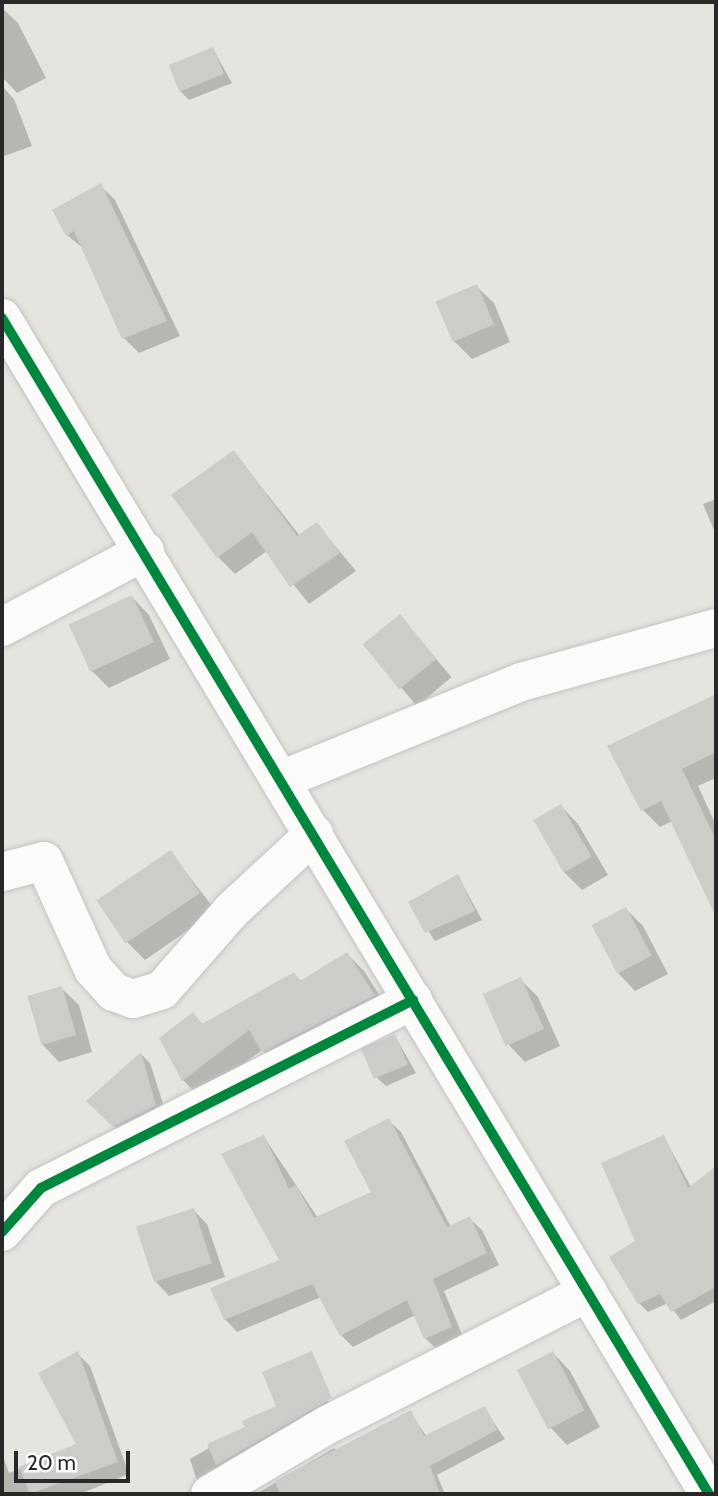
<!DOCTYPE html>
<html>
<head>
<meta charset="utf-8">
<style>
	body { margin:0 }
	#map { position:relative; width:718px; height:1496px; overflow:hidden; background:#e6e4de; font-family:Cabin,sans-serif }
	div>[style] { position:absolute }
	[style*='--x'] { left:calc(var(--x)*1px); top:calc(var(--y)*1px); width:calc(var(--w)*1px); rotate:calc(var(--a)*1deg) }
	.shadow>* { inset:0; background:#0003; transform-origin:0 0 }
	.building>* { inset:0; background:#ceccc8; transform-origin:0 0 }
	.roads { filter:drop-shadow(0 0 2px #c4c3c3) drop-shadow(0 0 2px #c4c3c3) }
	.street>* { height:38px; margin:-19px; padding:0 19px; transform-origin:19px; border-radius:19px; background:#fbfbfa }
	.cycleway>* { height:10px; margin:-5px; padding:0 5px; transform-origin:5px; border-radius:5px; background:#00873e }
	span { translate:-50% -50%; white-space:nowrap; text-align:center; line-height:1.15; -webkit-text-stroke:7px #fff; paint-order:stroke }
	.frame { position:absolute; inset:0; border:4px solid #282828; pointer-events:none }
	.scale { position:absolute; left:14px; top:1451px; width:116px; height:32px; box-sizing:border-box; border:4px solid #282828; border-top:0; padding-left:9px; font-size:21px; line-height:24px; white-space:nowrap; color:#282828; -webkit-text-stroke:5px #fff; paint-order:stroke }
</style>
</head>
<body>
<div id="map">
	<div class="shadow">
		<i style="clip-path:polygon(2px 8px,18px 23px,46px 78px,17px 93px,2px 77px)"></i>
		<i style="clip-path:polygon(213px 49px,232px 83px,189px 100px,180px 91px)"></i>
		<i style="clip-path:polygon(2px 86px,14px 99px,32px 146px,2px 157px)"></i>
		<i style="clip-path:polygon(100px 185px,115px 200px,180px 336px,139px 353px,124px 338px,84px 249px,67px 235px)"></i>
		<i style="clip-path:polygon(476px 286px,494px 303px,510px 342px,472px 359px,454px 341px,437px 302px)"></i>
		<i style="clip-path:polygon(234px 452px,300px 536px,317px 524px,356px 571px,309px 604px,267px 551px,235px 574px,218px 557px)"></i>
		<i style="clip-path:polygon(716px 499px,716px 535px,703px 504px)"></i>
		<i style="clip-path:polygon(132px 597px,149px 615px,170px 659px,109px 688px,91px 670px)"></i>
		<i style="left:400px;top:616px;width:80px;height:45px;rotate:50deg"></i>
		<i style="clip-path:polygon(716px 695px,716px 778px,698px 786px,716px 825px,716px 908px,672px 821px,660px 827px,643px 810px,610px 747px)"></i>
		<i style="clip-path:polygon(561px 806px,578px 824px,608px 875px,582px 890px,565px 873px)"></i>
		<i style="clip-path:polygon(171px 853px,216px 911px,145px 960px,127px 942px)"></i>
		<i style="clip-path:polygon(458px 876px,482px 920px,435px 941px,410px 903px)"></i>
		<i style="clip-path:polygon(626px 909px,643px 926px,668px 974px,635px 991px,618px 973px,593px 925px)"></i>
		<i style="clip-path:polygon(347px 954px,364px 971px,391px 1013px,280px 1068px,262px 1050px,200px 1097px,183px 1080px,193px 1015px,204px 1025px,294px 974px,302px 982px)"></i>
		<i style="clip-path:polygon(520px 979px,538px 997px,560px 1046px,525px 1062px,508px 1044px)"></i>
		<i style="clip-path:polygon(61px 988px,79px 1005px,92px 1052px,59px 1062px,42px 1044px)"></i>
		<i style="clip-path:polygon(395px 1036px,416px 1073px,386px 1086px,377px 1078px)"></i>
		<i style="clip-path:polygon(141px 1054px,150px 1063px,165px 1110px,123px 1135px,89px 1101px)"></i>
		<i style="clip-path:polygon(388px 1120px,401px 1132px,451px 1227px,469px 1218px,482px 1230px,499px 1265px,444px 1291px,464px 1339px,438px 1350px,425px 1338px,415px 1315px,353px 1347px,341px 1335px,321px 1297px,237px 1332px,225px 1319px,281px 1261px,264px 1137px,318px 1218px,374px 1193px)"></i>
		<i style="clip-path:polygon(664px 1137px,691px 1187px,716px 1188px,716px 1301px,681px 1320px,668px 1303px,648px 1312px,639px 1303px,637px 1242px)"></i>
		<i style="clip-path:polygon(193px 1210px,207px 1224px,225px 1277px,169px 1296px,156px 1282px)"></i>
		<i style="clip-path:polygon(553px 1353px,570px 1371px,600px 1427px,567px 1445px,550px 1427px,520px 1371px)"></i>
		<i style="clip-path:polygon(78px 1354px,90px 1366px,129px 1474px,80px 1494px,2px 1494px,2px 1453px,9px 1473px,78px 1445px)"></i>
		<i style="clip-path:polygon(318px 1369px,333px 1417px,210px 1491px,196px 1478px,190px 1459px,279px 1407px)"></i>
		<i style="clip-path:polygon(484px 1408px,505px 1439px,437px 1475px,445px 1494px,408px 1494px,381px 1426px,410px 1412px,427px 1437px)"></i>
		<i style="clip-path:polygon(334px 1448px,345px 1460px,356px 1494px,256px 1494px)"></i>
	</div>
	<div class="building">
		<i style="left:213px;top:47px;width:29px;height:48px;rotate:68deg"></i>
		<i style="clip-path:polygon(101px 183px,167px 321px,122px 339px,74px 231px,66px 236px,52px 210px)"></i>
		<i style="left:477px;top:284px;width:44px;height:45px;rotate:67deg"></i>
		<i style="clip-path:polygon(234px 450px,297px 536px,317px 522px,340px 553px,290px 587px,252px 532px,217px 558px,171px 495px)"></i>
		<i style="left:132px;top:595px;width:52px;height:70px;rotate:65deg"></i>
		<i style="left:400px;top:614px;width:58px;height:48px;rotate:51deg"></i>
		<i style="clip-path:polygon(716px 694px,716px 752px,682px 769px,716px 840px,716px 917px,661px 801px,641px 811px,607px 746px)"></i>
		<i style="left:561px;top:804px;width:61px;height:32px;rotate:60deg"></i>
		<i style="left:171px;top:850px;width:52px;height:90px;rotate:56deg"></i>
		<i style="clip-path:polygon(458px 874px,475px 911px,425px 933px,408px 902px)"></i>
		<i style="left:626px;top:907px;width:55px;height:39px;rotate:62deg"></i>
		<i style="clip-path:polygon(347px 952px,375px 995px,262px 1052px,249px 1030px,182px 1081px,159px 1038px,193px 1012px,202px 1024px,294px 972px,300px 981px)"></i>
		<i style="left:521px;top:977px;width:57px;height:42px;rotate:66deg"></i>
		<i style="left:62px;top:986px;width:51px;height:36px;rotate:74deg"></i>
		<i style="left:395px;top:1034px;width:33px;height:37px;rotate:67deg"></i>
		<i style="clip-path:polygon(141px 1052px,156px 1105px,113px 1127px,86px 1101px)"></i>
		<i style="clip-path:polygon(389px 1118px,447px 1227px,470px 1216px,487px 1253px,433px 1279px,452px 1327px,424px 1339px,407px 1300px,340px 1336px,312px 1284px,224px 1320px,210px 1288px,279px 1260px,221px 1154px,264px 1135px,289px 1189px,296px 1185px,314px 1218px,371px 1192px,344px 1141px)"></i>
		<i style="clip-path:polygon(664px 1135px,688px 1188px,716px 1166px,716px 1287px,671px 1312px,660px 1294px,638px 1304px,609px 1257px,635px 1241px,601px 1163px)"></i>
		<i style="left:194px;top:1208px;width:58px;height:61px;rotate:72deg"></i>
		<i style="clip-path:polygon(78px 1351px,118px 1462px,30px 1494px,19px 1467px,76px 1444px,38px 1373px)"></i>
		<i style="clip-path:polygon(312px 1351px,332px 1398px,216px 1465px,207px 1444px,245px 1427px,242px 1421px,276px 1406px,262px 1372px)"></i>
		<i style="left:553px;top:1351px;width:67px;height:41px;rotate:62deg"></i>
		<i style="clip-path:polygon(485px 1406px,497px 1430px,430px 1466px,440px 1494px,280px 1494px,275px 1481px,411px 1410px,424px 1436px)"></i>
	</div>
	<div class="roads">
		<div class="street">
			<i style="--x:2;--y:318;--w:1372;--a:58.99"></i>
			<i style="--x:2;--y:627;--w:162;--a:-28"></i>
			<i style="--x:281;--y:780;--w:259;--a:-22.2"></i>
			<i style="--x:521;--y:682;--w:202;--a:-15.5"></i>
			<i style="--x:2;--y:872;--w:43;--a:-14.7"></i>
			<i style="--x:44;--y:861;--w:119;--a:65.6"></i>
			<i style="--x:93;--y:969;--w:31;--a:48"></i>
			<i style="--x:114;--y:992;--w:20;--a:20"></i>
			<i style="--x:133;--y:999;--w:30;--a:-17"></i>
			<i style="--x:162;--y:990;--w:106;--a:-48.8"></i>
			<i style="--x:232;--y:910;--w:112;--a:-42.8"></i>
			<i style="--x:2;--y:1232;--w:59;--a:-48.4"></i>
			<i style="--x:41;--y:1188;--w:417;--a:-26.8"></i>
			<i style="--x:210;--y:1494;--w:136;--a:-30.5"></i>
			<i style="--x:327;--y:1425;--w:293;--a:-27"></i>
		</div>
	</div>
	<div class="cycleway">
		<i style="--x:2;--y:318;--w:1372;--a:58.99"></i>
		<i style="--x:2;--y:1232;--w:59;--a:-48.4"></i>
		<i style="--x:41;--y:1188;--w:417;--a:-26.8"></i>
	</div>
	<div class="frame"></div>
	<div class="scale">20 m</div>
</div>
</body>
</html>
